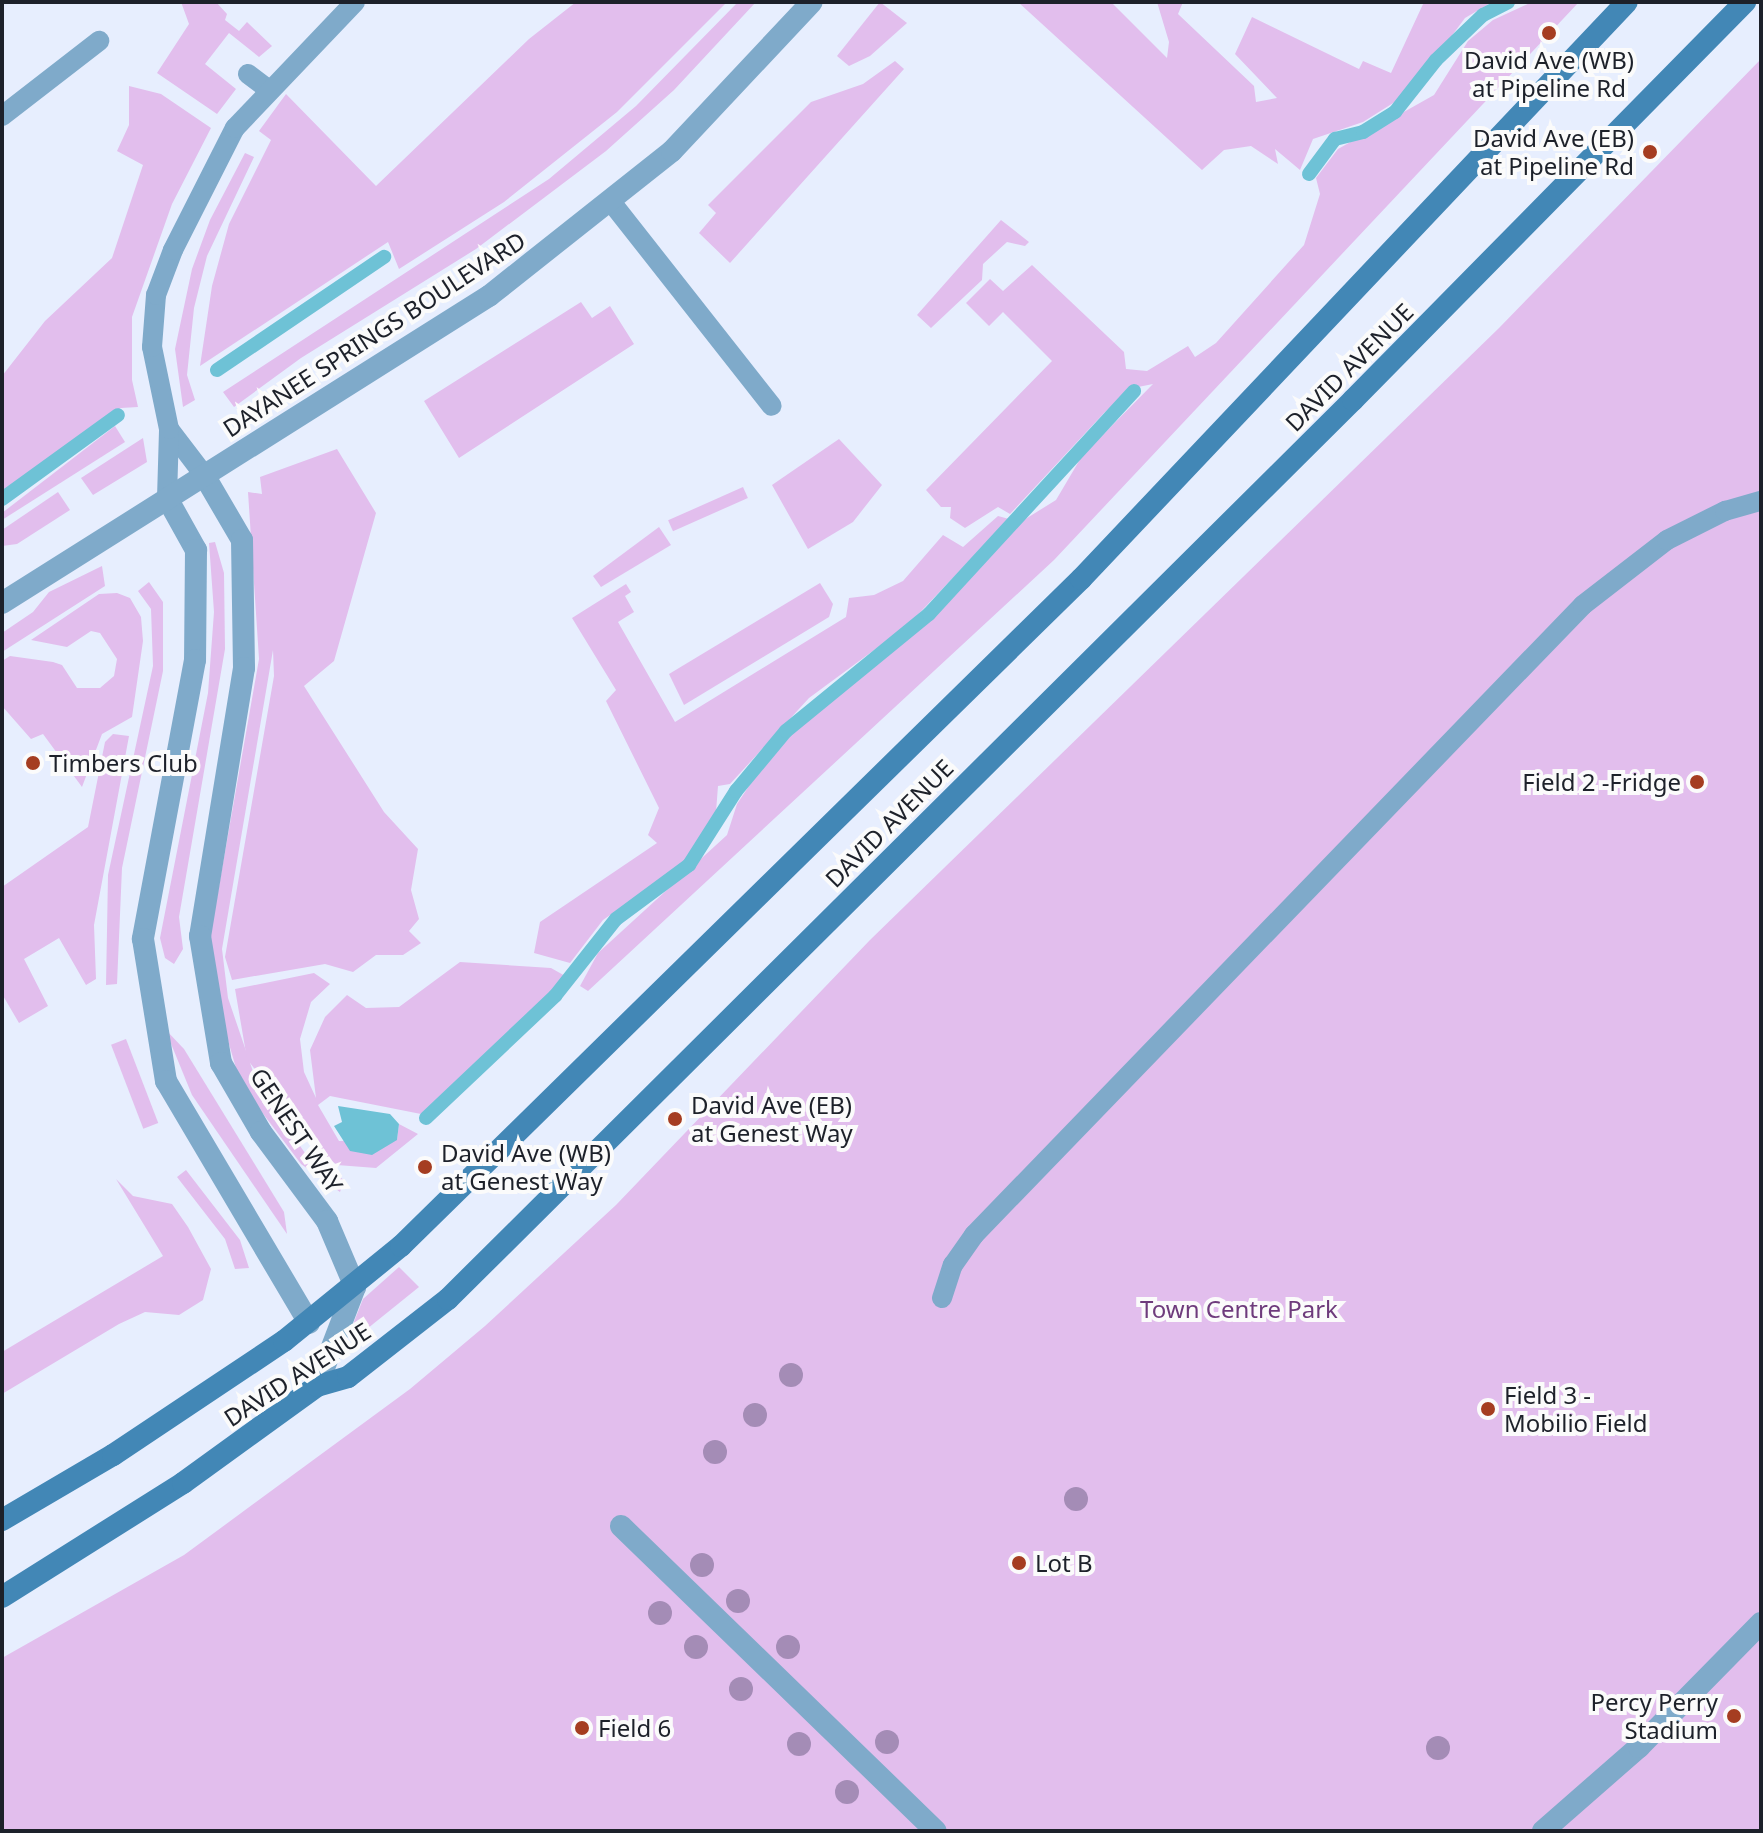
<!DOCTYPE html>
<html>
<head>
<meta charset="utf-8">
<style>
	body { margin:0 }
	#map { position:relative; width:1763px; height:1833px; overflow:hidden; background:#e7eefe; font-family:"Noto Sans",sans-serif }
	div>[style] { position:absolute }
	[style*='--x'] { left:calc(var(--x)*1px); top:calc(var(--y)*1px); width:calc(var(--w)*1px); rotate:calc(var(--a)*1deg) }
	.green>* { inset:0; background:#e2beed; transform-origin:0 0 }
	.water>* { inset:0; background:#6ec2d6 }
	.stream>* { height:14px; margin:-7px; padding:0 7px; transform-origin:7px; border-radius:7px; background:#6ec2d6 }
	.service>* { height:20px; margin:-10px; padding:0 10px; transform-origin:10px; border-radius:10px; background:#7faaca }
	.pedestrian>* { height:22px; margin:-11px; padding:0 11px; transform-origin:11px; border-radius:11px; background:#7faaca }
	.minor>* { height:22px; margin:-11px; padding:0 11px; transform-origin:11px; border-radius:11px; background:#7faaca }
	.secondary>* { height:22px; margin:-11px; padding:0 11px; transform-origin:11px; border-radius:11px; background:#4287b6 }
	.trees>* { width:24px; height:24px; margin:-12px; border-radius:50%; background:#a48cb6 }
	.dots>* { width:22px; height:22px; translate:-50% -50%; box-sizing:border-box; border:4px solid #fbfbfb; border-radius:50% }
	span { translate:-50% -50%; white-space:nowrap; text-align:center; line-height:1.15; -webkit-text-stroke:8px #fbfbfb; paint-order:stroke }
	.poi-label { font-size:24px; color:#1d212a }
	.right { translate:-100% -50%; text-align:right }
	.left { translate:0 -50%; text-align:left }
	.street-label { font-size:24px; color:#1d212a }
	.park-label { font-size:24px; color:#6e3b7c }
	.frame { position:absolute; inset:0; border:4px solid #1d212a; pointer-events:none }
</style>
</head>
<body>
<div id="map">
	<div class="green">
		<i style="clip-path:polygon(181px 2px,216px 2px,227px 14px,225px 20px,239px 31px,247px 22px,272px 46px,259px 57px,229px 33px,205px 64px,236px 89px,217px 114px,157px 73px,189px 24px)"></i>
		<i style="clip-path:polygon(576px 2px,727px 2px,617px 112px,504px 202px,399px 269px,388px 242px,200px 366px,212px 286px,229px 224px,271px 140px,259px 131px,286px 94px,376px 186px,529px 39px)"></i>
		<i style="clip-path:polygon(738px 2px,756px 2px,674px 90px,606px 151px,476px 249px,301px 358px,234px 407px,223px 392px,549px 179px,636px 106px)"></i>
		<i style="clip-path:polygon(880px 2px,907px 23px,870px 56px,849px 66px,837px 56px)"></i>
		<i style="clip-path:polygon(1018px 2px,1111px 2px,1167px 58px,1169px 42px,1157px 2px,1183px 2px,1178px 14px,1254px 86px,1256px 102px,1277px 98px,1235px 54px,1252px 17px,1359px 69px,1363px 61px,1391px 73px,1424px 2px,1492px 2px,1465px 18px,1409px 93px,1363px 122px,1313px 139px,1300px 170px,1275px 149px,1278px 164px,1251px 146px,1224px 150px,1202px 170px)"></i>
		<i style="clip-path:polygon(1532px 2px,1579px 2px,1054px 560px,588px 991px,580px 986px,598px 953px,727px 835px,737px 804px,763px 765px,820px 705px,932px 618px,1019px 523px,1056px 500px,1082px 456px,1153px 384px,1133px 388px,1104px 413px,1010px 514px,998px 507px,965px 528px,950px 518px,951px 507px,941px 507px,926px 490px,1052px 361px,1003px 312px,989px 326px,966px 303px,990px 279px,1003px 291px,1032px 265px,1124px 352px,1126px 369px,1147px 371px,1188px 346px,1195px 357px,1216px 343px,1304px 245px,1320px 194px,1316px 178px,1338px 149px,1434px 95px,1468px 41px,1493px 20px)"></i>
		<i style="clip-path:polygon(1761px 59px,1761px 1831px,2px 1831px,2px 1658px,184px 1555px,410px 1389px,485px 1326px,616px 1205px,870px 940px,1499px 328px)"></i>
		<i style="clip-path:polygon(895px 61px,904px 69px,730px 263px,699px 233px,716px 213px,708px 205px,811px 102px,863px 84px)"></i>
		<i style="clip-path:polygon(129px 86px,161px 94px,211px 128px,172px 204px,132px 317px,132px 380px,138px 407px,121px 408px,2px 495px,2px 376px,45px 321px,112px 258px,143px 165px,117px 151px,129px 125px)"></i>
		<i style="clip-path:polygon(245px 153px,254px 157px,207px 256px,194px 308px,187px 375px,195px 400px,183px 407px,175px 349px,192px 269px,210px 220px)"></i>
		<i style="clip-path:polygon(1001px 220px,1029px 242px,1025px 246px,1007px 242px,983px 264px,982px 280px,931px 328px,917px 315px)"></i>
		<i style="clip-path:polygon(581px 302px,592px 318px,610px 306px,634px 344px,459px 458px,424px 401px)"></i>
		<i style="clip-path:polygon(115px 426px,125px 442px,2px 520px,2px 513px)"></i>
		<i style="clip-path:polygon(143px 438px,147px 462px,93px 495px,81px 478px)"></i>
		<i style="clip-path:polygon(839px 439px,882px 485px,853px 522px,808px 549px,772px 485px)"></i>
		<i style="clip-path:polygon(337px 449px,376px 513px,334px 661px,304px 686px,384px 812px,418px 849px,411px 890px,419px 919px,409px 931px,421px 943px,403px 955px,376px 955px,353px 972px,325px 964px,232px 980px,225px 957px,274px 676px,273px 650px,222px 949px,228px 998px,258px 1086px,305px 1153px,344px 1180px,340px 1192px,301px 1164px,261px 1111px,236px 1068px,222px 1020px,209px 943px,259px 659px,248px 492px,262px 494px,260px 477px)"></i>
		<i style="left:743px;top:487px;width:12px;height:82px;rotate:66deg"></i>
		<i style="clip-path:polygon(58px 492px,70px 510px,17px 544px,2px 546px,2px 530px)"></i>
		<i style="clip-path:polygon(998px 516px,1009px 519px,908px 625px,809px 698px,730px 784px,718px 786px,716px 812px,701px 844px,677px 868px,603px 920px,570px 963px,534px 953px,540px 922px,657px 843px,648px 835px,659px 808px,606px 701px,616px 690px,572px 618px,626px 584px,631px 592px,625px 596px,634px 612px,618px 622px,675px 722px,846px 617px,849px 598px,874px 595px,903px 581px,943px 535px,963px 547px)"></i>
		<i style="clip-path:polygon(659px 527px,671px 545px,601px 587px,593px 576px)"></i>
		<i style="clip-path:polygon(215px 542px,224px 573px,225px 649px,179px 917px,183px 949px,174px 964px,165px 958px,160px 938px,208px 693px,214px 612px,209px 543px)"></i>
		<i style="clip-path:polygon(102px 566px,105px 586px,2px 652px,2px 633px,33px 612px,49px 592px)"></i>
		<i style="clip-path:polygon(149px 582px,163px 602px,163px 671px,122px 868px,117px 984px,106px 985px,108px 875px,153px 666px,151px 609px,138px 591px)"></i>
		<i style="clip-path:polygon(820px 583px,833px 604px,829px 617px,684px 705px,669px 674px)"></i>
		<i style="clip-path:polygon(117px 593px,130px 598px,141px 617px,143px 641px,132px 717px,102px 734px,82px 787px,43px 734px,31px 739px,2px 706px,2px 661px,10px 656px,53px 662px,62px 665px,77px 688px,100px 688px,114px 676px,117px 659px,100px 633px,91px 631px,67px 647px,31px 640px,99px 594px)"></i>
		<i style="clip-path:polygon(113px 734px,129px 736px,94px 925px,96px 979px,86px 985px,59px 938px,24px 959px,48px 1006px,19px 1023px,2px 994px,2px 887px,88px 827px,105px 742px)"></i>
		<i style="clip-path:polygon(460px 962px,551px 968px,567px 977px,421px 1114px,330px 1096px,318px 1105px,339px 1141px,397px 1140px,399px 1124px,418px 1134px,376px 1168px,337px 1165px,315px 1148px,247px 1059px,235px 989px,314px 973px,330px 984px,311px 1002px,300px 1039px,304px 1072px,316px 1098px,310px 1050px,325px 1017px,347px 995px,366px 1008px,399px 1007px)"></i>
		<i style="clip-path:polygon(165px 1029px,184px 1049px,284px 1212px,287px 1234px,192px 1095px)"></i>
		<i style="left:126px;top:1039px;width:90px;height:16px;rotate:69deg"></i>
		<i style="clip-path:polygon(186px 1170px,240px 1240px,249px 1268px,235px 1269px,225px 1239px,177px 1177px)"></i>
		<i style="clip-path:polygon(116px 1179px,133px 1196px,172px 1204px,188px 1227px,211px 1269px,203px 1300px,179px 1315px,145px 1312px,119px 1324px,2px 1394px,2px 1352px,163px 1256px)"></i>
		<i style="clip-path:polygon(399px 1267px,419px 1287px,352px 1341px,348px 1337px,363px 1299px)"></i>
	</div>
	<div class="water">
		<i style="clip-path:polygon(338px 1106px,390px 1114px,399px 1124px,397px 1140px,372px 1155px,350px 1151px,334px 1126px,342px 1122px)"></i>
	</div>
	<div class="stream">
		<i style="--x:1309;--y:174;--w:44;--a:-53.4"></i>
		<i style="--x:1335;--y:139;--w:29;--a:-14"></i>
		<i style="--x:1363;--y:132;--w:38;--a:-32"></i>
		<i style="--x:1395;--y:112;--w:66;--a:-51.7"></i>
		<i style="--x:1436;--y:60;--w:65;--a:-43.8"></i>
		<i style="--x:1483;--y:15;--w:28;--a:-27"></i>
		<i style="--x:217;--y:370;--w:202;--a:-34.1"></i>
		<i style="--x:2;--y:499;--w:143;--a:-35.9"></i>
		<i style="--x:426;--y:1118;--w:178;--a:-43.4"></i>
		<i style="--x:555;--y:996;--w:98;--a:-51.6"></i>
		<i style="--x:616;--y:919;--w:91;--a:-36.5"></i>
		<i style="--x:689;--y:865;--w:88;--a:-57.6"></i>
		<i style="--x:736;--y:791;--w:78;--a:-50.2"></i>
		<i style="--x:786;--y:731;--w:185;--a:-39.3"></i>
		<i style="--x:929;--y:614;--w:303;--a:-47.4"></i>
	</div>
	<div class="service">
		<i style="--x:248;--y:74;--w:26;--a:37"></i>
		<i style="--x:2;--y:116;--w:123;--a:-37.7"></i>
		<i style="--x:612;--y:203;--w:258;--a:51.8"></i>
		<i style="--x:169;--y:429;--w:58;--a:52.7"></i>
		<i style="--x:167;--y:498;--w:69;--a:-88.3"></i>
		<i style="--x:169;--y:429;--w:84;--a:-101.7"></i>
		<i style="--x:152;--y:347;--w:52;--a:-85.6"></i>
		<i style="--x:156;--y:295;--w:48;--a:-69.3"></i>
		<i style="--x:173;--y:250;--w:137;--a:-63.1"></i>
		<i style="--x:235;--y:128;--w:174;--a:-46.4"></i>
		<i style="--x:942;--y:1298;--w:35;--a:-72"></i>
		<i style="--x:953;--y:1265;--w:37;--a:-55"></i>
		<i style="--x:974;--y:1235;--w:876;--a:-45.97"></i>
		<i style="--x:1583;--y:605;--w:106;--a:-37.7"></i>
		<i style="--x:1667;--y:540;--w:65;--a:-26.6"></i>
		<i style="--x:1725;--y:511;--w:37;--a:-16"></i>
	</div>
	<div class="pedestrian">
		<i style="--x:621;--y:1526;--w:438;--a:44.1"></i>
		<i style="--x:1543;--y:1831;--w:128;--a:-41.2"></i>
		<i style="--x:1639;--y:1747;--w:174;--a:-45.5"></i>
	</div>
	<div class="minor">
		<i style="--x:204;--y:475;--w:75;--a:59.7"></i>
		<i style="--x:242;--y:540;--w:128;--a:89.1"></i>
		<i style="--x:244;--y:668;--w:272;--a:99.3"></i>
		<i style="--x:200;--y:936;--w:129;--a:80.6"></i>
		<i style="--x:221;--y:1063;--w:80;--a:59.9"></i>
		<i style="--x:261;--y:1132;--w:111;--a:53.4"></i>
		<i style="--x:327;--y:1221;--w:72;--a:67"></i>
		<i style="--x:355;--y:1287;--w:106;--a:111"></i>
		<i style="--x:167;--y:498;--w:60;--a:60.9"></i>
		<i style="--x:196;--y:550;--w:110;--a:90.5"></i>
		<i style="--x:195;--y:660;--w:284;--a:100.6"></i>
		<i style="--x:143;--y:939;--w:144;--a:80.8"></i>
		<i style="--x:166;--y:1081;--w:281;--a:59.4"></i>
		<i style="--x:2;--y:603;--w:576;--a:-32.23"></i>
		<i style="--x:489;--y:296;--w:233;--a:-38.4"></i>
		<i style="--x:672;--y:151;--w:204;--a:-46.8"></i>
	</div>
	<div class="secondary">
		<i style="--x:2;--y:1520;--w:129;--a:-30.4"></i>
		<i style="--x:113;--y:1455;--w:206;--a:-33.7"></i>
		<i style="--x:284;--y:1341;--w:151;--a:-39.1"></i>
		<i style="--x:401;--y:1246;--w:953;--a:-44.45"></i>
		<i style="--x:1081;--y:579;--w:794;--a:-46.58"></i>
		<i style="--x:2;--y:1597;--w:214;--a:-32.2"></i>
		<i style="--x:183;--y:1483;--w:165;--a:-35.9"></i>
		<i style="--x:317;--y:1386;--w:32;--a:-16"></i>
		<i style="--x:348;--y:1377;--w:127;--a:-38"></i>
		<i style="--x:448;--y:1299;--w:1276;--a:-44.81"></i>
		<i style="--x:1353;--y:400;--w:559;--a:-45.44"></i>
	</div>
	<div class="trees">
		<i style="left:791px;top:1375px"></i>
		<i style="left:755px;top:1415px"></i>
		<i style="left:715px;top:1452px"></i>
		<i style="left:1076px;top:1499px"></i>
		<i style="left:702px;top:1565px"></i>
		<i style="left:738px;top:1601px"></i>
		<i style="left:660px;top:1613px"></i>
		<i style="left:696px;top:1647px"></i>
		<i style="left:788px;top:1647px"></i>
		<i style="left:741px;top:1689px"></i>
		<i style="left:887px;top:1742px"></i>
		<i style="left:799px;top:1744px"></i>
		<i style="left:1438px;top:1748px"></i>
		<i style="left:847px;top:1792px"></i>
	</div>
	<div class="dots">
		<i style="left:1549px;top:33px;background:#a53d21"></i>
		<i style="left:1650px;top:152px;background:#a53d21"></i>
		<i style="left:33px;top:763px;background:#a53d21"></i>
		<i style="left:1697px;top:782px;background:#a53d21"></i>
		<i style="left:675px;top:1119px;background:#a53d21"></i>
		<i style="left:425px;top:1167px;background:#a53d21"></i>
		<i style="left:1488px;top:1409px;background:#a53d21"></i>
		<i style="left:1019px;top:1563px;background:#a53d21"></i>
		<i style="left:1734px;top:1716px;background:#a53d21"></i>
		<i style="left:582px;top:1728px;background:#a53d21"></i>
	</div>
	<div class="poi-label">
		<span style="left:1549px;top:74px">David Ave (WB)<br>at Pipeline Rd</span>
		<span class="right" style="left:1634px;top:152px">David Ave (EB)<br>at Pipeline Rd</span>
		<span class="left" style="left:49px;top:763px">Timbers Club</span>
		<span class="right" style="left:1681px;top:782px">Field 2 -Fridge</span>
		<span class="left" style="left:691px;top:1119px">David Ave (EB)<br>at Genest Way</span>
		<span class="left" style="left:441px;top:1167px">David Ave (WB)<br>at Genest Way</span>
		<span class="left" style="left:1504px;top:1409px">Field 3 -<br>Mobilio Field</span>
		<span class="left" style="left:1035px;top:1563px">Lot B</span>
		<span class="right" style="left:1718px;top:1716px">Percy Perry<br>Stadium</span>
		<span class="left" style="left:598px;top:1728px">Field 6</span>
	</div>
	<div class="street-label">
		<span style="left:374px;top:334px;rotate:-33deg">DAYANEE SPRINGS BOULEVARD</span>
		<span style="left:1349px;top:367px;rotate:-45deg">DAVID AVENUE</span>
		<span style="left:889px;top:823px;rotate:-45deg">DAVID AVENUE</span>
		<span style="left:297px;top:1130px;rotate:56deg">GENEST WAY</span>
		<span style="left:297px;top:1374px;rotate:-33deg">DAVID AVENUE</span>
	</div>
	<div class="park-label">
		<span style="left:1239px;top:1309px">Town Centre Park</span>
	</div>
	<div class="frame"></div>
</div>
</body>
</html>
